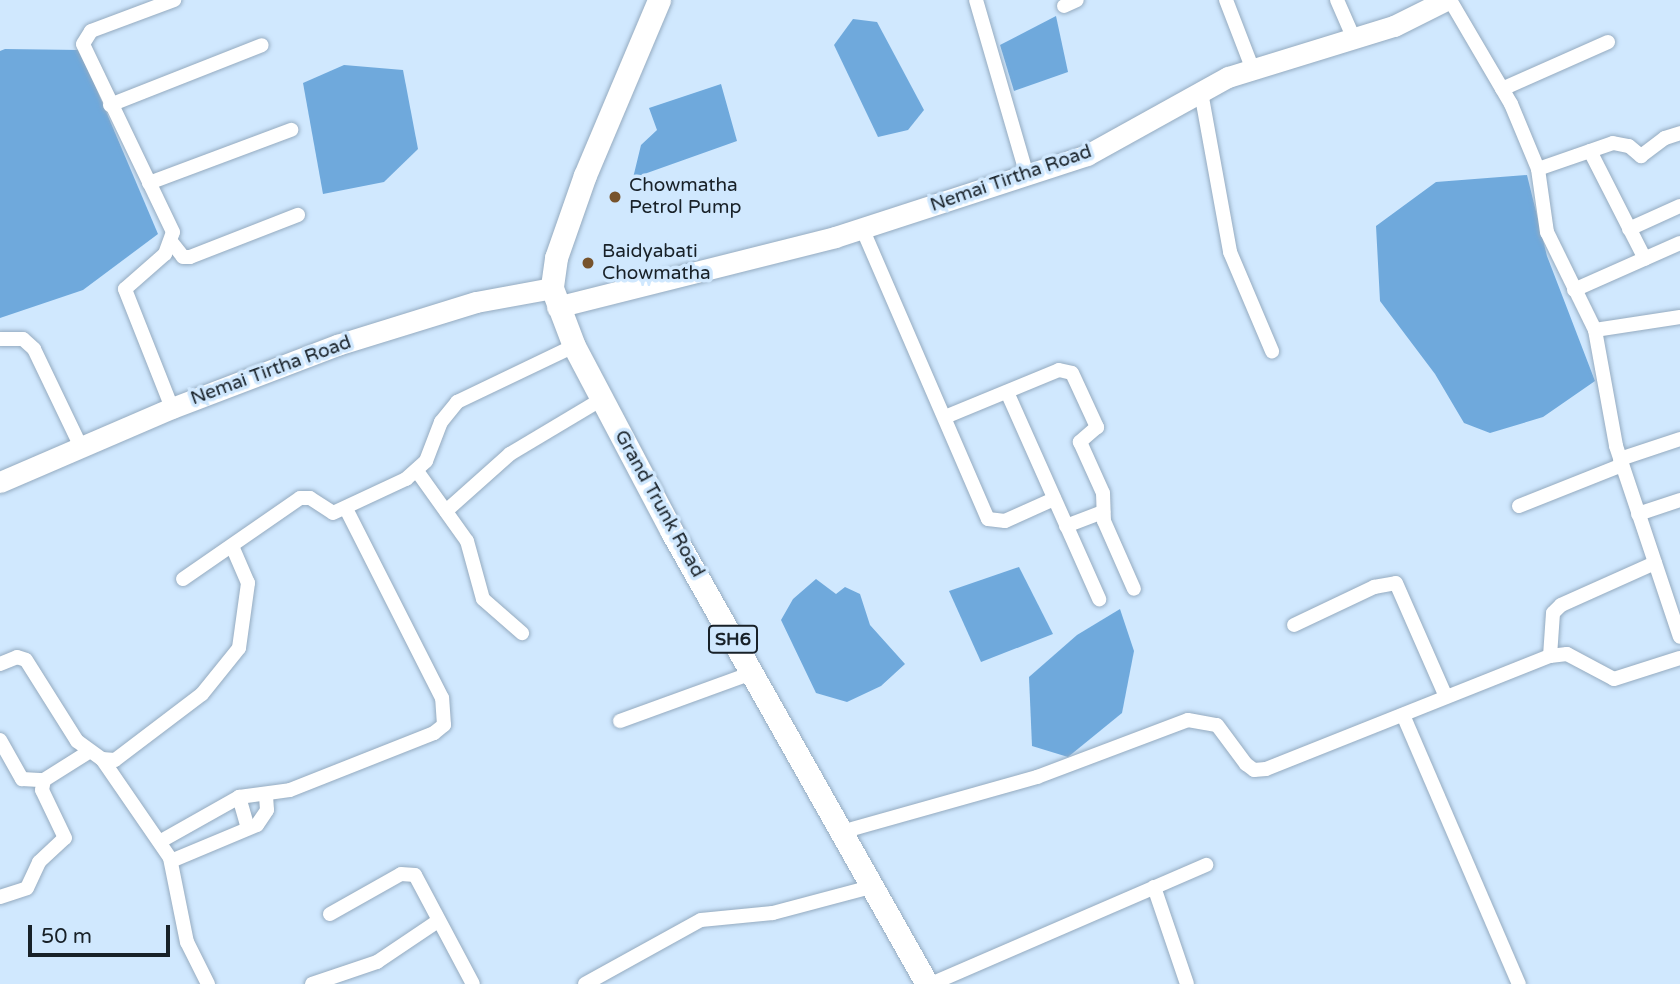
<!DOCTYPE html>
<html>
<head>
<meta charset="utf-8">
<style>
	body { margin:0 }
	#map { position:relative; width:1680px; height:984px; overflow:hidden; background:#d0e8fe; font-family:"Varela Round",sans-serif }
	div>[style] { position:absolute }
	[style*='--x'] { left:calc(var(--x)*1px); top:calc(var(--y)*1px); width:calc(var(--w)*1px); rotate:calc(var(--a)*1deg) }
	.water>* { inset:0; background:#6fa9dc }
	.roads { filter:drop-shadow(0 0 2px #95abc0) drop-shadow(0 0 2px #95abc0) }
	.street>* { height:14px; margin:-7px; padding:0 7px; transform-origin:7px; border-radius:7px; background:#fff }
	.secondary>* { height:21px; margin:-10.5px; padding:0 10.5px; transform-origin:10.5px; border-radius:10.5px; background:#fff }
	.primary>* { height:23px; margin:-11.5px; padding:0 11.5px; transform-origin:11.5px; border-radius:11.5px; background:#fff }
	.dots>* { width:19px; height:19px; translate:-50% -50%; box-sizing:border-box; border:4px solid #d0e8fe; border-radius:50% }
	span { translate:-50% -50%; white-space:nowrap; text-align:center; line-height:1.15; -webkit-text-stroke:7px #d0e8fe; paint-order:stroke }
	.shield-label span { padding:2px 5px; background:#d0e8fe; border:2px solid; border-radius:5px; -webkit-text-stroke-width:0 }
	.shield-label { font-size:18px; color:#182128; font-weight:700 }
	.street-label { font-size:19px; color:#182128 }
	.poi-label { font-size:19px; color:#182128 }
	.left { translate:0 -50%; text-align:left }
	.scale { position:absolute; left:28px; top:925px; width:142px; height:32px; box-sizing:border-box; border:4px solid #182128; border-top:0; padding-left:9px; font-size:21px; line-height:24px; white-space:nowrap; color:#182128; -webkit-text-stroke:5px #d0e8fe; paint-order:stroke }
</style>
</head>
<body>
<div id="map">
	<div class="water">
		<i style="clip-path:polygon(1056px 16px,1068px 72px,1014px 91px,1000px 45px)"></i>
		<i style="clip-path:polygon(853px 19px,877px 22px,924px 110px,908px 130px,878px 137px,834px 45px)"></i>
		<i style="clip-path:polygon(5px 49px,80px 50px,158px 234px,83px 290px,0 318px,0 51px)"></i>
		<i style="clip-path:polygon(344px 65px,403px 70px,418px 149px,384px 182px,323px 194px,303px 83px)"></i>
		<i style="clip-path:polygon(721px 84px,737px 141px,633px 178px,641px 145px,657px 130px,649px 108px)"></i>
		<i style="clip-path:polygon(1527px 175px,1547px 256px,1595px 381px,1543px 417px,1490px 433px,1464px 423px,1435px 374px,1380px 301px,1376px 226px,1436px 182px)"></i>
		<i style="clip-path:polygon(1019px 567px,1053px 634px,981px 662px,949px 591px)"></i>
		<i style="clip-path:polygon(816px 579px,836px 594px,845px 587px,860px 594px,870px 625px,905px 664px,881px 686px,847px 702px,816px 693px,781px 620px,793px 599px)"></i>
		<i style="clip-path:polygon(1120px 609px,1134px 651px,1122px 713px,1068px 757px,1032px 746px,1029px 677px,1077px 635px)"></i>
	</div>
	<div class="roads">
		<div class="street">
			<i style="--x:976;--y:0;--w:182;--a:73.8"></i>
			<i style="--x:1226;--y:0;--w:75;--a:68.9"></i>
			<i style="--x:1337;--y:0;--w:43;--a:66.4"></i>
			<i style="--x:1450;--y:0;--w:121;--a:59.6"></i>
			<i style="--x:1511;--y:104;--w:70;--a:67.4"></i>
			<i style="--x:1538;--y:169;--w:64;--a:81.9"></i>
			<i style="--x:1547;--y:232;--w:109;--a:63.9"></i>
			<i style="--x:1595;--y:330;--w:118;--a:79.7"></i>
			<i style="--x:1616;--y:446;--w:201;--a:71.5"></i>
			<i style="--x:1064;--y:6;--w:14;--a:-25"></i>
			<i style="--x:1502;--y:89;--w:116;--a:-23.9"></i>
			<i style="--x:1201;--y:92;--w:163;--a:79.7"></i>
			<i style="--x:1230;--y:252;--w:108;--a:67"></i>
			<i style="--x:110;--y:105;--w:163;--a:-21.5"></i>
			<i style="--x:1590;--y:151;--w:121;--a:63"></i>
			<i style="--x:1538;--y:169;--w:79;--a:-19.1"></i>
			<i style="--x:1613;--y:143;--w:16;--a:11"></i>
			<i style="--x:1629;--y:146;--w:16;--a:40"></i>
			<i style="--x:1641;--y:156;--w:30;--a:-37"></i>
			<i style="--x:1665;--y:138;--w:16;--a:-18"></i>
			<i style="--x:149;--y:183;--w:152;--a:-20.5"></i>
			<i style="--x:862;--y:228;--w:317;--a:66.6"></i>
			<i style="--x:988;--y:519;--w:17;--a:7"></i>
			<i style="--x:1005;--y:521;--w:54;--a:-24.2"></i>
			<i style="--x:1629;--y:229;--w:56;--a:-24.3"></i>
			<i style="--x:173;--y:244;--w:16;--a:52"></i>
			<i style="--x:183;--y:257;--w:7;--a:0"></i>
			<i style="--x:190;--y:257;--w:116;--a:-21.3"></i>
			<i style="--x:1574;--y:290;--w:116;--a:-23.9"></i>
			<i style="--x:1595;--y:330;--w:86;--a:-8.7"></i>
			<i style="--x:0;--y:339;--w:23;--a:0"></i>
			<i style="--x:23;--y:339;--w:15;--a:42"></i>
			<i style="--x:34;--y:349;--w:109;--a:64.4"></i>
			<i style="--x:1007;--y:392;--w:227;--a:66"></i>
			<i style="--x:172;--y:408;--w:128;--a:-111.6"></i>
			<i style="--x:125;--y:289;--w:53;--a:-41.2"></i>
			<i style="--x:165;--y:254;--w:23;--a:-70"></i>
			<i style="--x:173;--y:232;--w:208;--a:-115.6"></i>
			<i style="--x:83;--y:44;--w:15;--a:-58"></i>
			<i style="--x:91;--y:31;--w:89;--a:-20.5"></i>
			<i style="--x:945;--y:417;--w:123;--a:-22.4"></i>
			<i style="--x:1059;--y:370;--w:13;--a:13"></i>
			<i style="--x:1072;--y:373;--w:60;--a:65.2"></i>
			<i style="--x:1097;--y:427;--w:23;--a:139"></i>
			<i style="--x:1080;--y:442;--w:56;--a:65.7"></i>
			<i style="--x:1103;--y:493;--w:28;--a:88"></i>
			<i style="--x:1104;--y:521;--w:74;--a:66.2"></i>
			<i style="--x:1620;--y:459;--w:63;--a:-18.4"></i>
			<i style="--x:417;--y:471;--w:86;--a:54.5"></i>
			<i style="--x:467;--y:541;--w:60;--a:74.6"></i>
			<i style="--x:483;--y:599;--w:52;--a:41.1"></i>
			<i style="--x:1519;--y:506;--w:111;--a:-21.7"></i>
			<i style="--x:446;--y:511;--w:86;--a:-41.7"></i>
			<i style="--x:510;--y:454;--w:107;--a:-30.9"></i>
			<i style="--x:1638;--y:514;--w:44;--a:-18.4"></i>
			<i style="--x:1066;--y:526;--w:40;--a:-21"></i>
			<i style="--x:183;--y:579;--w:142;--a:-34.7"></i>
			<i style="--x:300;--y:498;--w:10;--a:0"></i>
			<i style="--x:310;--y:498;--w:27;--a:33"></i>
			<i style="--x:333;--y:513;--w:81;--a:-25"></i>
			<i style="--x:406;--y:479;--w:27;--a:-42"></i>
			<i style="--x:426;--y:461;--w:42;--a:-69"></i>
			<i style="--x:441;--y:422;--w:26;--a:-51"></i>
			<i style="--x:457;--y:402;--w:130;--a:-25.6"></i>
			<i style="--x:1294;--y:625;--w:89;--a:-25.4"></i>
			<i style="--x:1374;--y:587;--w:22;--a:-10"></i>
			<i style="--x:1396;--y:583;--w:124;--a:66.3"></i>
			<i style="--x:1550;--y:656;--w:43;--a:-86"></i>
			<i style="--x:1553;--y:613;--w:11;--a:-45"></i>
			<i style="--x:1561;--y:605;--w:103;--a:-24.1"></i>
			<i style="--x:0;--y:664;--w:18;--a:-22"></i>
			<i style="--x:17;--y:657;--w:9;--a:18"></i>
			<i style="--x:26;--y:660;--w:96;--a:57.8"></i>
			<i style="--x:77;--y:741;--w:31;--a:36"></i>
			<i style="--x:102;--y:759;--w:13;--a:4"></i>
			<i style="--x:115;--y:760;--w:109;--a:-37.2"></i>
			<i style="--x:202;--y:694;--w:59;--a:-51.2"></i>
			<i style="--x:239;--y:648;--w:66;--a:-82.1"></i>
			<i style="--x:248;--y:583;--w:40;--a:-113.4"></i>
			<i style="--x:1403;--y:715;--w:293;--a:66.7"></i>
			<i style="--x:620;--y:721;--w:140;--a:-20"></i>
			<i style="--x:0;--y:740;--w:45;--a:60.6"></i>
			<i style="--x:22;--y:779;--w:22;--a:3"></i>
			<i style="--x:102;--y:759;--w:120;--a:55.5"></i>
			<i style="--x:170;--y:858;--w:86;--a:78.6"></i>
			<i style="--x:187;--y:942;--w:47;--a:63.4"></i>
			<i style="--x:239;--y:797;--w:32;--a:74"></i>
			<i style="--x:841;--y:832;--w:204;--a:-15.7"></i>
			<i style="--x:1037;--y:777;--w:161;--a:-20.7"></i>
			<i style="--x:1188;--y:720;--w:29;--a:10"></i>
			<i style="--x:1217;--y:725;--w:49;--a:53.4"></i>
			<i style="--x:1246;--y:764;--w:10;--a:37"></i>
			<i style="--x:1254;--y:770;--w:12;--a:-5"></i>
			<i style="--x:1266;--y:769;--w:306;--a:-21.7"></i>
			<i style="--x:1550;--y:656;--w:17;--a:-7"></i>
			<i style="--x:1567;--y:654;--w:53;--a:28"></i>
			<i style="--x:1614;--y:679;--w:69;--a:-17.7"></i>
			<i style="--x:161;--y:841;--w:90;--a:-29.4"></i>
			<i style="--x:239;--y:797;--w:51;--a:-7.8"></i>
			<i style="--x:290;--y:790;--w:155;--a:-21.6"></i>
			<i style="--x:434;--y:733;--w:13;--a:-39"></i>
			<i style="--x:444;--y:725;--w:27;--a:-94"></i>
			<i style="--x:442;--y:698;--w:212;--a:-116.9"></i>
			<i style="--x:171;--y:861;--w:93;--a:-22.7"></i>
			<i style="--x:257;--y:825;--w:18;--a:-56"></i>
			<i style="--x:267;--y:810;--w:14;--a:-94"></i>
			<i style="--x:1154;--y:887;--w:102;--a:71.2"></i>
			<i style="--x:0;--y:897;--w:28;--a:-18"></i>
			<i style="--x:27;--y:888;--w:29;--a:-65"></i>
			<i style="--x:39;--y:862;--w:35;--a:-43"></i>
			<i style="--x:65;--y:838;--w:53;--a:-115.6"></i>
			<i style="--x:42;--y:790;--w:10;--a:-79"></i>
			<i style="--x:44;--y:780;--w:54;--a:-32.2"></i>
			<i style="--x:330;--y:914;--w:81;--a:-29.4"></i>
			<i style="--x:401;--y:874;--w:14;--a:4"></i>
			<i style="--x:415;--y:875;--w:123;--a:62"></i>
			<i style="--x:312;--y:984;--w:69;--a:-18.7"></i>
			<i style="--x:377;--y:962;--w:73;--a:-33.9"></i>
			<i style="--x:585;--y:984;--w:132;--a:-28.9"></i>
			<i style="--x:701;--y:920;--w:72;--a:-5.6"></i>
			<i style="--x:773;--y:913;--w:101;--a:-14.9"></i>
			<i style="--x:931;--y:984;--w:300;--a:-23.4"></i>
		</div>
		<div class="secondary">
			<i style="--x:557;--y:307;--w:287;--a:-14.1"></i>
			<i style="--x:835;--y:237;--w:265;--a:-18"></i>
			<i style="--x:1087;--y:155;--w:161;--a:-29"></i>
			<i style="--x:1228;--y:77;--w:174;--a:-17.1"></i>
			<i style="--x:1394;--y:26;--w:58;--a:-26.6"></i>
			<i style="--x:0;--y:482;--w:187;--a:-23.3"></i>
			<i style="--x:172;--y:408;--w:177;--a:-20.9"></i>
			<i style="--x:337;--y:345;--w:145;--a:-17.2"></i>
			<i style="--x:476;--y:302;--w:77;--a:-10.4"></i>
		</div>
		<div class="primary">
			<i style="--x:659;--y:0;--w:190;--a:112.9"></i>
			<i style="--x:585;--y:175;--w:88;--a:109.3"></i>
			<i style="--x:556;--y:258;--w:30;--a:98"></i>
			<i style="--x:552;--y:288;--w:62;--a:69.2"></i>
			<i style="--x:574;--y:346;--w:210;--a:62.2"></i>
			<i style="--x:672;--y:532;--w:519;--a:60.57"></i>
		</div>
	</div>
	<div class="dots">
		<i style="left:615px;top:197px;background:#77532c"></i>
		<i style="left:588px;top:263px;background:#77532c"></i>
	</div>
	<div class="shield-label">
		<span style="left:733px;top:639px">SH6</span>
	</div>
	<div class="street-label">
		<span style="left:1011px;top:179px;rotate:-19deg">Nemai Tirtha Road</span>
		<span style="left:271px;top:371px;rotate:-20deg">Nemai Tirtha Road</span>
		<span style="left:659px;top:504px;rotate:61deg">Grand Trunk Road</span>
	</div>
	<div class="poi-label">
		<span class="left" style="left:629px;top:197px">Chowmatha<br>Petrol Pump</span>
		<span class="left" style="left:602px;top:263px">Baidyabati<br>Chowmatha</span>
	</div>
	<div class="scale">50 m</div>
</div>
</body>
</html>
